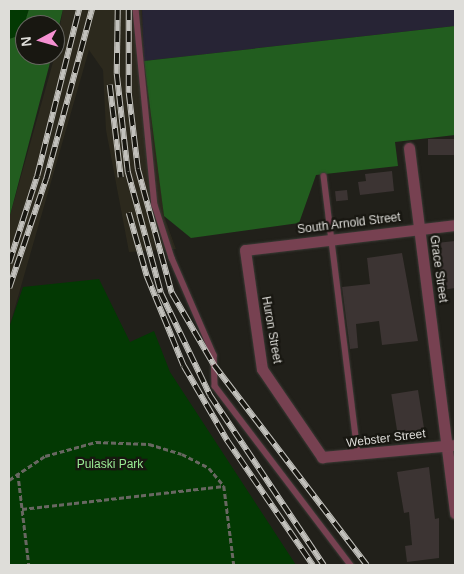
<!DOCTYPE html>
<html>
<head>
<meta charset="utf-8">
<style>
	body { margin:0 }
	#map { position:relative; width:464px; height:574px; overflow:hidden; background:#21201a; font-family:Helvetica,sans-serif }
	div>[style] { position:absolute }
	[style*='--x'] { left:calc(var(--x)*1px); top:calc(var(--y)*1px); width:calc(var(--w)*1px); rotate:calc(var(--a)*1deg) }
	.built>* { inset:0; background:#2c291d }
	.industrial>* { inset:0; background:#272435 }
	.green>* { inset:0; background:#033903 }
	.forest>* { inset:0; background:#225d1f }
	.building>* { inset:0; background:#3c3433; transform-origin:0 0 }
	.path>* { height:2.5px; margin-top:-1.25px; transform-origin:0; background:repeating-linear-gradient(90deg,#686761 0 5px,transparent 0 7.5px) }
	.roads { filter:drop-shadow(0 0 1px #3b3a35) drop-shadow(0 0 1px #3b3a35) }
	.service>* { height:5.5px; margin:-2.75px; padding:0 2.75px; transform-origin:2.75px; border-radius:2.75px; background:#774151 }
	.minor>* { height:11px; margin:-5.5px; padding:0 5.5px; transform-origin:5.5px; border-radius:5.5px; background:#774151 }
	.rail>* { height:5.5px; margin-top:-2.75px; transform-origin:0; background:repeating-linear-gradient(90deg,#181711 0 11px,#c2c1bc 0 22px); box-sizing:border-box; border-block:1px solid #c2c1bc }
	span { translate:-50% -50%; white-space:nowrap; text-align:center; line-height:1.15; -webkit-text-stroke:4.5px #181711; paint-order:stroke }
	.street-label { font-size:12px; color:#deddd9 }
	.park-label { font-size:12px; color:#9aeb94 }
	.frame { position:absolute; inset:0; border:10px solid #deddd9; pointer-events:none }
	.north { position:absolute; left:15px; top:15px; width:50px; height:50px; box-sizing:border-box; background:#181711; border:1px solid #676661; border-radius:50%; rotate:264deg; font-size:14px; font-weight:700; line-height:20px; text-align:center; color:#deddd9 }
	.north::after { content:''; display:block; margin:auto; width:18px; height:22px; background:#f591d2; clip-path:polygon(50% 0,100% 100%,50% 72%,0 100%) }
</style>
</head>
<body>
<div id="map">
	<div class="built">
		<i style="clip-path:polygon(63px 9px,142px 9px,164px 216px,176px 249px,129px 252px,106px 130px,103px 70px,89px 50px,9px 328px,9px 219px,55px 55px)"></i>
	</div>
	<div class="industrial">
		<i style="clip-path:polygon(142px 9px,455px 9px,455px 26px,144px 61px)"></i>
	</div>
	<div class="green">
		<i style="clip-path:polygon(9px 9px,29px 9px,21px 35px,9px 39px)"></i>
		<i style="clip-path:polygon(99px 279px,130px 342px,154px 331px,170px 372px,296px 565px,9px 565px,9px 328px,23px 287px)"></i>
	</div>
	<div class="forest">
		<i style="clip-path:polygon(29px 9px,63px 9px,55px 43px,55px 25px,25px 25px,25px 55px,52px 55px,9px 219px,9px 39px,21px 35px)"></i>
		<i style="clip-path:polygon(455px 26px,455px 135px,395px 142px,398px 166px,316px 175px,299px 223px,191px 238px,164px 216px,144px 61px)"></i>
	</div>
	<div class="building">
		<i style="left:455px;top:139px;width:16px;height:27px;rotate:90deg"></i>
		<i style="clip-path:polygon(392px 171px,394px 191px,360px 195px,358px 182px,366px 181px,365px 174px)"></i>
		<i style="left:347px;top:190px;width:10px;height:12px;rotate:84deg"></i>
		<i style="clip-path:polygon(455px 241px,455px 288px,442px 290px,436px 243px)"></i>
		<i style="clip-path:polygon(402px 253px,418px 341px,382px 345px,379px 321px,356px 324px,358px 348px,350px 349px,342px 287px,370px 284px,367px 258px)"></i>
		<i style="left:418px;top:390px;width:45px;height:27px;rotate:81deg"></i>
		<i style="clip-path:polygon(429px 467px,435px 519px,439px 518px,439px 558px,407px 562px,405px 546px,412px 545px,409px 512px,404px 513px,397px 472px)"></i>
	</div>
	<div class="path">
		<i style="--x:18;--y:473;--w:93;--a:83.2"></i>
		<i style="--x:9;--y:480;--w:43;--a:-33.7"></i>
		<i style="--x:45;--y:456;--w:53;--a:-15.4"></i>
		<i style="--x:96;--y:442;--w:53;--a:2.2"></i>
		<i style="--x:149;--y:444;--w:34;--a:17"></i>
		<i style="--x:182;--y:454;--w:30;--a:27"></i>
		<i style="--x:209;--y:468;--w:23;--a:50"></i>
		<i style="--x:224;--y:486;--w:80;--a:82.8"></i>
		<i style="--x:22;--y:509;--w:203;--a:-6.5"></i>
	</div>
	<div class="roads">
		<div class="service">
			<i style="--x:136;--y:9;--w:197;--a:84.5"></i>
			<i style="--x:155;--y:205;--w:56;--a:72.2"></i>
			<i style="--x:172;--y:258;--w:106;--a:66.6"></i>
			<i style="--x:214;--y:355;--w:31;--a:88"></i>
			<i style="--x:215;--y:386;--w:225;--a:52.8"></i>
			<i style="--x:324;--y:176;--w:280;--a:83"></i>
		</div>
		<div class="minor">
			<i style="--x:409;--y:148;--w:368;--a:82.8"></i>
			<i style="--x:455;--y:225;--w:211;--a:173.2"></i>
			<i style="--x:245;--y:250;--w:120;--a:81.9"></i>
			<i style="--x:262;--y:369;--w:107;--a:55.7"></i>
			<i style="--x:322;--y:457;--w:134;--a:-5.2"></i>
		</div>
	</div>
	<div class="rail">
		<i style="--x:118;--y:9;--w:65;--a:90.9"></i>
		<i style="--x:117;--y:74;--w:99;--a:83.6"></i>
		<i style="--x:128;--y:172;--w:125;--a:74.7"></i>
		<i style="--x:161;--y:293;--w:113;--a:64.3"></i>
		<i style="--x:210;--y:395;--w:205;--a:56.2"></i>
		<i style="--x:129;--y:9;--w:84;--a:90"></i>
		<i style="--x:129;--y:93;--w:77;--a:83.2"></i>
		<i style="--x:138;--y:169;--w:129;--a:74.7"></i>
		<i style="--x:172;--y:293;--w:83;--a:59.7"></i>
		<i style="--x:214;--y:365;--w:252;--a:52.6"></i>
		<i style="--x:110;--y:85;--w:93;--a:83.2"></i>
		<i style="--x:129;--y:213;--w:66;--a:74.1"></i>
		<i style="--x:147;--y:276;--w:97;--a:67.7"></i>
		<i style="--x:184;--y:366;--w:86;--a:59.8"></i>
		<i style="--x:227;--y:440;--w:152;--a:55.5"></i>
		<i style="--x:9;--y:263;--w:91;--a:-72.2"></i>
		<i style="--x:37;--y:176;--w:172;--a:-75.9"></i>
		<i style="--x:9;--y:288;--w:115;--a:-71.3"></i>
		<i style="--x:46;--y:179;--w:176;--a:-74.9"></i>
	</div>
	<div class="street-label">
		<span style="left:349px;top:224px;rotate:-7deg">South Arnold Street</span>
		<span style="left:438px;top:269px;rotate:82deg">Grace Street</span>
		<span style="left:271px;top:330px;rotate:80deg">Huron Street</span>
		<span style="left:386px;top:439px;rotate:-7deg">Webster Street</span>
	</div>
	<div class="park-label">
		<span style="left:110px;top:465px">Pulaski Park</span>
	</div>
	<div class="frame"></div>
	<div class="north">N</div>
</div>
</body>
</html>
